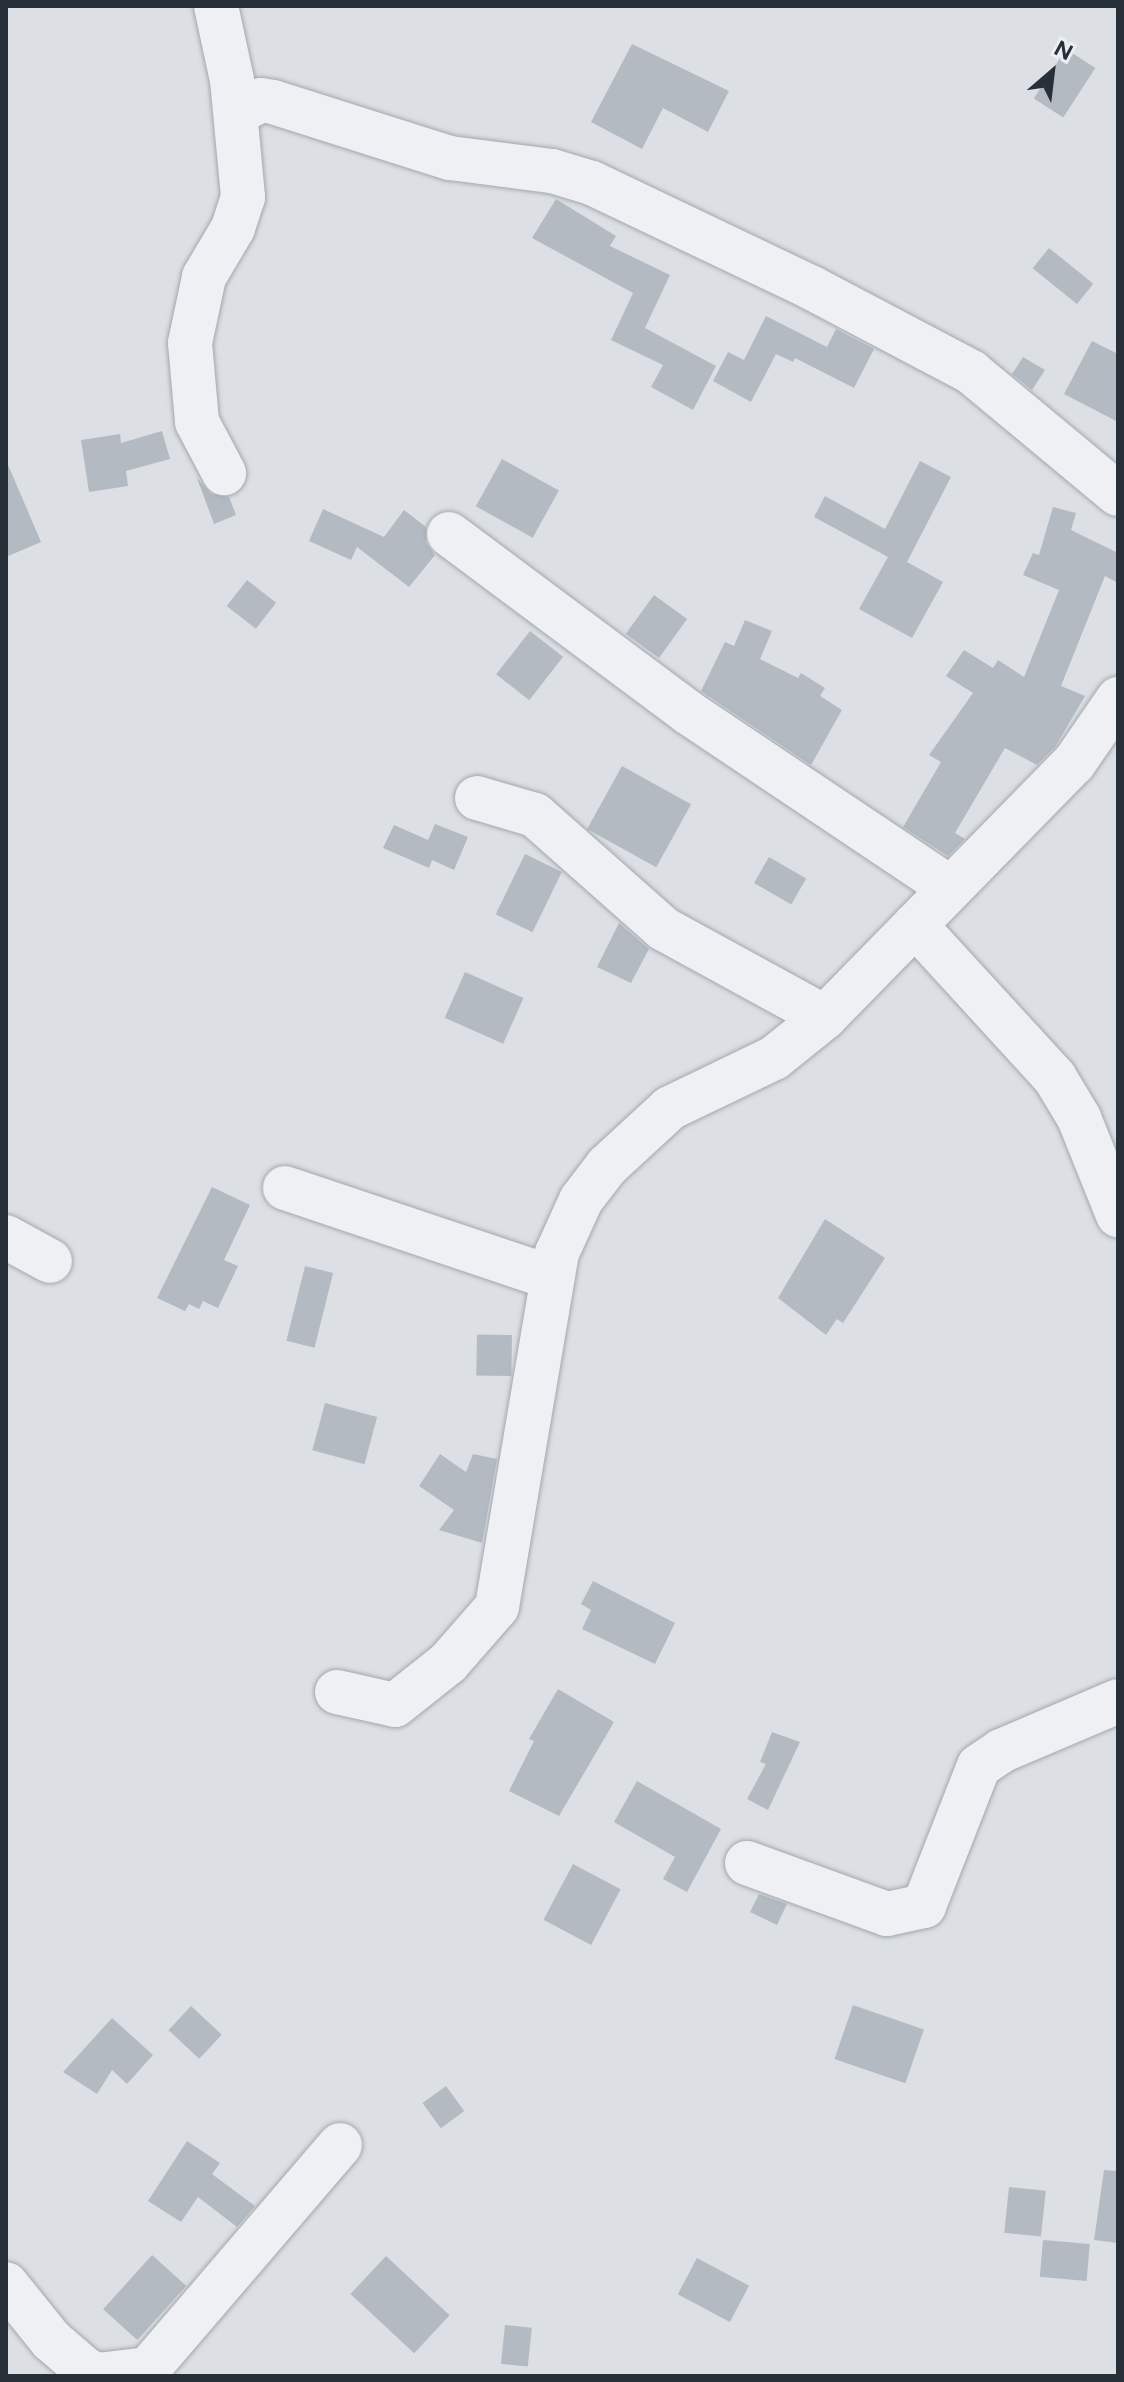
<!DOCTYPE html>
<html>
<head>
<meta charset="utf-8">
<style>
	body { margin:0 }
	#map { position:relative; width:1124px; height:2382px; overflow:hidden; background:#dce0e5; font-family:Figtree,sans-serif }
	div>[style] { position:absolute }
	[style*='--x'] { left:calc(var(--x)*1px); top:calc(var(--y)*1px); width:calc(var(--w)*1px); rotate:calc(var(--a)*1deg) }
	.building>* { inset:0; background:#b4bac1; transform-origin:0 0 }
	.roads { filter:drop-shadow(0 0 2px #a2a7ae) drop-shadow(0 0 2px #a2a7ae) }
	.minor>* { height:44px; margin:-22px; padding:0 22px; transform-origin:22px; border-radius:22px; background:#eef0f4 }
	span { translate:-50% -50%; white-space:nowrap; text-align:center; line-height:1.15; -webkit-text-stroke:8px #ebeff3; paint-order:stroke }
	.frame { position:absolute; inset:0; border:8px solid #272f39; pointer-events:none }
	.north { position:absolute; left:1012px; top:32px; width:80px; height:80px; -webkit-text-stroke:6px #ebeff3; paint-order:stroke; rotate:28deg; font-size:22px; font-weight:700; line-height:32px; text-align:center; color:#272f39 }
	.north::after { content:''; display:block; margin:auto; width:28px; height:36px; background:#272f39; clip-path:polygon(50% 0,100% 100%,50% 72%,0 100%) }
</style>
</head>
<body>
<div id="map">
	<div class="building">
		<i style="clip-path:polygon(632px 44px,729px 91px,708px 132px,663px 108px,642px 149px,591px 122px)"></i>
		<i style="left:1066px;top:49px;width:35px;height:59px;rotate:33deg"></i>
		<i style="clip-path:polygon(556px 199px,616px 236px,610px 246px,670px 275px,645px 328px,716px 366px,693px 410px,651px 387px,663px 365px,611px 340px,633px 293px,532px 238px)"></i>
		<i style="left:1049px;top:248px;width:57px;height:26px;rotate:39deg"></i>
		<i style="clip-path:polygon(766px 316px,827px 347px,836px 329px,874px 349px,854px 388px,795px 358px,793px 362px,776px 354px,751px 402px,713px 381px,728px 352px,744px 360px)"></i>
		<i style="clip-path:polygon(1092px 341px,1118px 354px,1118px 422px,1064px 394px)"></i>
		<i style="clip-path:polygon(1023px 357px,1045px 370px,1032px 390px,1012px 374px)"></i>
		<i style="clip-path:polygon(162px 431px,170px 459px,126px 471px,128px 486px,89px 492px,81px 440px,120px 434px,121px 443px)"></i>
		<i style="left:502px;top:459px;width:65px;height:54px;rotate:29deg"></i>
		<i style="clip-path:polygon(6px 460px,41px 542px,6px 557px)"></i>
		<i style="clip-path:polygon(920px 461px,951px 477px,907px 562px,943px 582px,912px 638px,859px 609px,888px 557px,814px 517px,825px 496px,885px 529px)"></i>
		<i style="clip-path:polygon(197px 478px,211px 494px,229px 497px,236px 515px,214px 524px)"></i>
		<i style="clip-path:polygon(1053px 507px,1076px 513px,1071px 530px,1118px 553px,1118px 583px,1105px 576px,1061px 686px,1085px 696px,1055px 747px,1037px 765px,1005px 748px,955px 833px,965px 839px,948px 856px,903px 827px,941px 762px,929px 755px,973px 693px,946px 676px,964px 650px,993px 668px,998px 660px,1024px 677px,1059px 590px,1023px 575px,1033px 553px,1039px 555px)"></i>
		<i style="clip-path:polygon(323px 509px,384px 537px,404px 510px,426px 527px,426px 543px,435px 555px,409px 587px,357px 547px,351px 560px,309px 541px)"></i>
		<i style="left:247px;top:580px;width:37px;height:33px;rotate:38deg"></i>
		<i style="left:654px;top:595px;width:41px;height:48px;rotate:36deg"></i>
		<i style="clip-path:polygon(745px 620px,772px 631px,760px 659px,798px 678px,801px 673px,825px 688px,820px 696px,842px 710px,811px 765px,701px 691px,725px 642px,734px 646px)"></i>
		<i style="left:530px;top:631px;width:42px;height:55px;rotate:38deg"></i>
		<i style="left:622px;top:766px;width:79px;height:72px;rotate:29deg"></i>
		<i style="clip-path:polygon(435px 824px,468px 837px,454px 870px,432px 860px,429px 868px,383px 848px,394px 825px,428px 840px)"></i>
		<i style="left:525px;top:854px;width:41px;height:67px;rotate:26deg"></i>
		<i style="left:769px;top:857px;width:43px;height:30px;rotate:30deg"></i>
		<i style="clip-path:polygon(619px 923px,649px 949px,631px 983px,597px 967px)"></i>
		<i style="left:465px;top:972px;width:64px;height:50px;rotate:24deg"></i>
		<i style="clip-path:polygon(212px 1187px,250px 1205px,224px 1260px,238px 1266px,218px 1308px,203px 1301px,199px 1309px,189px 1304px,185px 1311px,157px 1298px)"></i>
		<i style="clip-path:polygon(825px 1219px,885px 1258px,843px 1323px,837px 1319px,826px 1335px,778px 1298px)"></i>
		<i style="left:305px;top:1266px;width:29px;height:77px;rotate:14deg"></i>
		<i style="left:512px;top:1335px;width:41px;height:35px;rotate:91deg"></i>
		<i style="left:325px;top:1403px;width:54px;height:49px;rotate:15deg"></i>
		<i style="clip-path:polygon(440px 1454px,466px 1472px,473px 1454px,497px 1459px,482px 1543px,439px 1530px,454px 1510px,419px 1486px)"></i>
		<i style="clip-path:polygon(593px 1581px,675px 1623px,655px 1664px,582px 1629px,591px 1610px,581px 1604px)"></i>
		<i style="clip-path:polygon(558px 1689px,614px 1722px,559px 1816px,509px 1791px,534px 1741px,529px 1739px)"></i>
		<i style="clip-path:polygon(772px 1732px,800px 1742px,768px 1810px,747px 1799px,766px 1764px,760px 1762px)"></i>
		<i style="clip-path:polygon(637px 1781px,721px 1829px,687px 1892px,663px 1879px,675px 1857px,614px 1822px)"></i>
		<i style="left:573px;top:1864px;width:54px;height:63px;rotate:28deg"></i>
		<i style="clip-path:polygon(759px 1894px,787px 1904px,777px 1925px,750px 1912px)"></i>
		<i style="left:853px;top:2005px;width:75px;height:57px;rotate:19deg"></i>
		<i style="left:191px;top:2006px;width:42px;height:33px;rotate:43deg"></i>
		<i style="clip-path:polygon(112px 2018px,153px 2055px,127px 2084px,112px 2070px,97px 2094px,63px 2072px)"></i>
		<i style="left:446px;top:2086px;width:31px;height:29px;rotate:54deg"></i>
		<i style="clip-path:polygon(187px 2141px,220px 2163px,212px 2174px,255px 2206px,237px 2227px,198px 2197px,181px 2222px,148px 2201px)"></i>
		<i style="clip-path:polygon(1104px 2170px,1118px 2171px,1118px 2243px,1094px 2240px)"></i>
		<i style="left:1009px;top:2187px;width:37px;height:46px;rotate:6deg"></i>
		<i style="left:1043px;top:2240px;width:47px;height:37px;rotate:5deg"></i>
		<i style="left:152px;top:2255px;width:46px;height:73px;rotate:42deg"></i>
		<i style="left:386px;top:2256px;width:87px;height:52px;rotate:43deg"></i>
		<i style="left:697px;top:2258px;width:59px;height:41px;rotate:28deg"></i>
		<i style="left:505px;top:2325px;width:27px;height:39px;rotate:6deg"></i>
	</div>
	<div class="roads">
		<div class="minor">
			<i style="--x:216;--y:6;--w:76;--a:77.8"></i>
			<i style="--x:232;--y:80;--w:118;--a:84.6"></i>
			<i style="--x:243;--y:197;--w:33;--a:108"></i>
			<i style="--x:233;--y:228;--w:57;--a:120.6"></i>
			<i style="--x:204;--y:277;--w:67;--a:102"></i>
			<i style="--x:190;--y:343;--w:79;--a:84.9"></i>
			<i style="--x:197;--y:422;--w:58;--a:62.1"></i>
			<i style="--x:236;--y:113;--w:28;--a:-27"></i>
			<i style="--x:261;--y:100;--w:12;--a:9"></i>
			<i style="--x:273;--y:102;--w:186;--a:17.6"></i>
			<i style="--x:450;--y:158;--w:103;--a:7.3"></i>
			<i style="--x:552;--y:171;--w:42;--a:16.7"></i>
			<i style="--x:592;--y:183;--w:244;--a:25.5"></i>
			<i style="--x:812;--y:288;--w:180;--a:27.8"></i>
			<i style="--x:971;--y:372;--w:191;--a:39.7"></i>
			<i style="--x:449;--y:534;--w:299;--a:36.7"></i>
			<i style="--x:689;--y:713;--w:314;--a:33.8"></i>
			<i style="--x:477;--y:798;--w:60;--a:16.3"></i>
			<i style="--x:535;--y:815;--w:172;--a:41.5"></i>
			<i style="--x:664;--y:929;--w:183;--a:28.7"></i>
			<i style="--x:915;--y:925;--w:207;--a:47.5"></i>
			<i style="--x:1055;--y:1078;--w:47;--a:59"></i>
			<i style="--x:1079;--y:1118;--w:105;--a:68.1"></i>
			<i style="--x:285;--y:1188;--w:282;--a:18.6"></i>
			<i style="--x:6;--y:1237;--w:50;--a:28.6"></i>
			<i style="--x:337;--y:1692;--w:59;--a:12.6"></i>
			<i style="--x:395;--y:1705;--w:68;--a:-38.4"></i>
			<i style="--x:448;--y:1663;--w:74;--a:-48.8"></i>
			<i style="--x:497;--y:1607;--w:359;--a:-80.4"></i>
			<i style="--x:557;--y:1253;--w:58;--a:-65.6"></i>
			<i style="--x:581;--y:1200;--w:43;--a:-52.6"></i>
			<i style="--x:607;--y:1166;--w:86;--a:-42.6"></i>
			<i style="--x:670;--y:1108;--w:115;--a:-25.7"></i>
			<i style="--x:774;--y:1058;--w:65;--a:-38.8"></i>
			<i style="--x:825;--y:1017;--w:356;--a:-45.6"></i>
			<i style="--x:1074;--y:763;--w:78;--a:-55.5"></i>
			<i style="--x:747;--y:1863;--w:149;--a:20"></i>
			<i style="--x:887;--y:1914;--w:38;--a:-12"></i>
			<i style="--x:924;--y:1906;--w:150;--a:-68.6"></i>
			<i style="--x:979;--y:1766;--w:27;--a:-34"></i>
			<i style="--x:1001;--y:1751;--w:127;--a:-23.1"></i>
			<i style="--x:6;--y:2284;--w:72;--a:51.2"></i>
			<i style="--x:51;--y:2340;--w:46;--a:40.6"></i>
			<i style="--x:86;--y:2370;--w:13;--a:23"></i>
			<i style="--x:98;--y:2375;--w:50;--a:-6.8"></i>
			<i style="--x:148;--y:2369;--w:295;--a:-49.4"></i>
		</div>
	</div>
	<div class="frame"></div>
	<div class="north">N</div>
</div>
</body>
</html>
